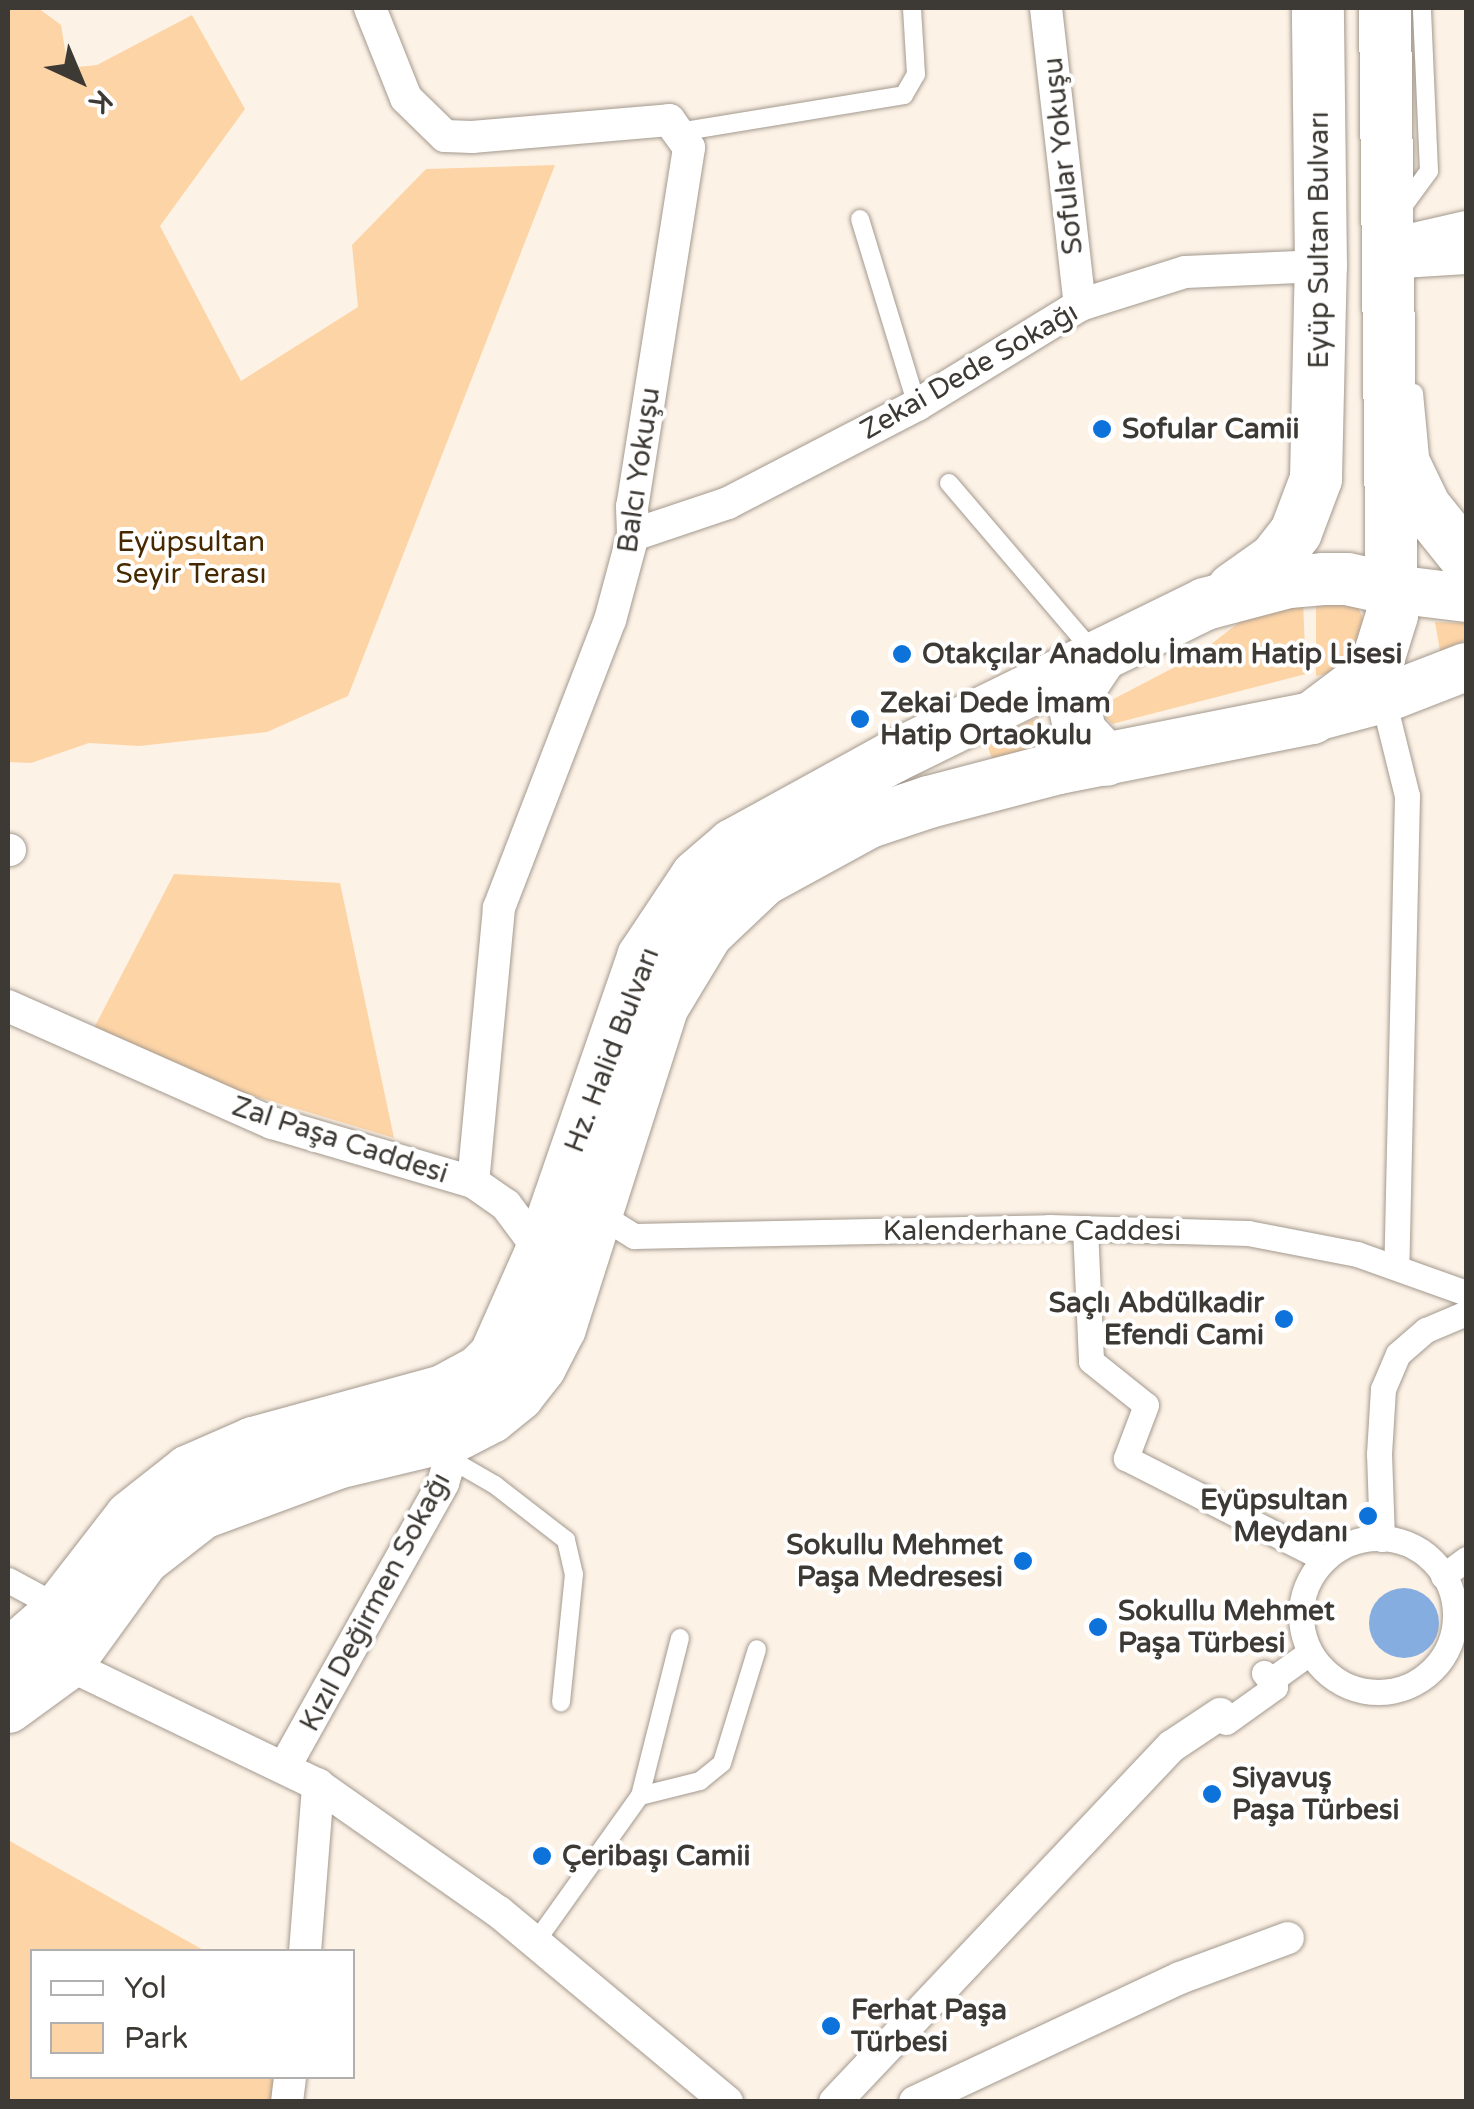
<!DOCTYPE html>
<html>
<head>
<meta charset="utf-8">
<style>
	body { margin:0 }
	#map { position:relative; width:1474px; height:2109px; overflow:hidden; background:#fdf2e6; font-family:"Varela Round",sans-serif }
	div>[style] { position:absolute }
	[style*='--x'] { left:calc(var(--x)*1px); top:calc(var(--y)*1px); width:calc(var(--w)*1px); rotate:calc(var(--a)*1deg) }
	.green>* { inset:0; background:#fdd4a6 }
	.water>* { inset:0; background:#86ade0 }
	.round { border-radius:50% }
	.roads { filter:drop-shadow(0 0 2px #a3998e) drop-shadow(0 0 2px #a3998e) }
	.service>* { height:18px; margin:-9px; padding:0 9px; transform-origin:9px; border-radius:9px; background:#fff }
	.pedestrian>* { height:25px; margin:-12.5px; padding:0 12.5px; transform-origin:12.5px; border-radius:12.5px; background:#fff }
	.pedestrian>.ring { margin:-12.5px; padding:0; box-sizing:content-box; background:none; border:25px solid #fff; border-radius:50% }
	.minor>* { height:32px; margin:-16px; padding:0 16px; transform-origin:16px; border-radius:16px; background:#fff }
	.secondary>* { height:48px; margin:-24px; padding:0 24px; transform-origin:24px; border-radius:24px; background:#fff }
	.primary>* { height:52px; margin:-26px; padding:0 26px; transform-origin:26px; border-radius:26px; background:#fff }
	.dots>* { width:28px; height:28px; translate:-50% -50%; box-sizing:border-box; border:5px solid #fff; border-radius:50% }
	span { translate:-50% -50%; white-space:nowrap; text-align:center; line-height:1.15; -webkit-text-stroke:8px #fff; paint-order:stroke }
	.street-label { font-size:28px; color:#3d3934 }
	.poi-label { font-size:28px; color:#3d3934; font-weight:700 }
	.left { translate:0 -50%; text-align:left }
	.right { translate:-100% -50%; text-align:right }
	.park-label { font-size:28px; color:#472900 }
	.frame { position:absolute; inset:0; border:10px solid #3d3934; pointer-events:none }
	.legend { position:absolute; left:30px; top:1949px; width:325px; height:130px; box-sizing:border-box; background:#fff; border:2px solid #b1b0ae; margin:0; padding:12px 18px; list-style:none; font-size:30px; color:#3d3934 }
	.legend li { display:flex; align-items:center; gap:20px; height:50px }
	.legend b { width:50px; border:2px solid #b1b0ae }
	.north { position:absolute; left:30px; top:30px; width:100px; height:100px; -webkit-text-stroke:8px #fff; paint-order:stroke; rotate:136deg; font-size:28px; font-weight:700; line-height:40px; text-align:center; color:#3d3934 }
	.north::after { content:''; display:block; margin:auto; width:35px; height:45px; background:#3d3934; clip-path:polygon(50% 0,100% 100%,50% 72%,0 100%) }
</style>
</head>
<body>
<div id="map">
	<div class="green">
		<i style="clip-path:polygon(8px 8px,38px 8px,61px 25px,68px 68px,97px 65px,192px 15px,245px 109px,160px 226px,241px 381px,358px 307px,352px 245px,426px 169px,555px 165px,348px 696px,267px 732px,139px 746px,89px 743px,31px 763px,8px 762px)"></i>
		<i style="clip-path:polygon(1303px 601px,1306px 674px,1112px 724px,1101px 712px,1102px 705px,1196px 656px,1246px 617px)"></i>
		<i style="clip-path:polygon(1347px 604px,1359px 609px,1366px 626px,1343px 670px,1316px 676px,1316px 606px)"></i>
		<i style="clip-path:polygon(1435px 622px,1466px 623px,1466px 640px,1440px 651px)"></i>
		<i style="clip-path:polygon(1039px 717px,1048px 748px,992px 759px,986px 741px)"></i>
		<i style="clip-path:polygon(174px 874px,340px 883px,394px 1138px,247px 1094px,94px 1028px)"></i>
		<i style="clip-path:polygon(8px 1840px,205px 1951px,32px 1952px,32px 2076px,280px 2077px,279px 2101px,8px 2101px)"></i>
	</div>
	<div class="water">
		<i class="round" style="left:1369px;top:1588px;width:70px;height:70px"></i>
	</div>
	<div class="roads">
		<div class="service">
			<i style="--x:679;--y:132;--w:228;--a:-9.3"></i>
			<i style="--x:904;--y:95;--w:24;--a:-60"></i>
			<i style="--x:916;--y:74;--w:66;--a:-93.5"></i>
			<i style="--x:1399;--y:212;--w:51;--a:-53.8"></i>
			<i style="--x:1429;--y:171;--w:163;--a:-92.5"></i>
			<i style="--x:860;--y:219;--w:195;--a:73"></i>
			<i style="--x:1414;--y:393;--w:64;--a:84.6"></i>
			<i style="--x:949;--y:483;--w:225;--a:49.5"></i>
			<i style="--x:450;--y:1459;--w:52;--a:30"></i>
			<i style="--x:495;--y:1485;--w:90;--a:37.8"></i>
			<i style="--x:566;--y:1540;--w:35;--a:77"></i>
			<i style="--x:574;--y:1574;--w:129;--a:95.8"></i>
			<i style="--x:640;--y:1796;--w:62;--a:-14"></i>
			<i style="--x:700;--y:1781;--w:28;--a:-39"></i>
			<i style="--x:722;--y:1763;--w:119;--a:-72.9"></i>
			<i style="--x:535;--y:1943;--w:181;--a:-54.5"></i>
			<i style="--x:640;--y:1796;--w:163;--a:-75.8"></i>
		</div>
		<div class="pedestrian">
			<i style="--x:1383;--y:699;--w:100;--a:76.1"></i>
			<i style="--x:1407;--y:796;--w:471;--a:91.3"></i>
			<i style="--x:595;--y:1212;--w:46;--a:31.6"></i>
			<i style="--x:634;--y:1236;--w:415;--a:-1.2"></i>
			<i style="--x:1049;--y:1227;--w:199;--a:1.7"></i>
			<i style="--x:1248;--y:1233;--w:111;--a:10.9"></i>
			<i style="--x:1357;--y:1254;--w:116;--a:19.7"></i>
			<i style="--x:1085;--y:1228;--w:133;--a:87.4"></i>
			<i style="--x:1091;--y:1361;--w:70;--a:38.7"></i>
			<i style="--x:1146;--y:1405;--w:57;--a:110.7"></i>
			<i style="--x:1126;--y:1458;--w:222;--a:27"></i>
			<i class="ring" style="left:1301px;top:1538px;width:129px;height:129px"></i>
			<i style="--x:1382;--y:1539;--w:85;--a:-92"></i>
			<i style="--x:1379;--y:1454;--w:65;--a:-86.5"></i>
			<i style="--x:1383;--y:1389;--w:38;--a:-67"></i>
			<i style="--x:1398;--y:1354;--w:37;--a:-41"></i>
			<i style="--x:1426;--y:1330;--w:43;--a:-23"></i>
			<i style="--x:1443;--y:1576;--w:29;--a:-36"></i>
			<i style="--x:8;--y:1580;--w:59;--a:28.3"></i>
			<i style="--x:1270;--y:1681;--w:48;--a:-35.7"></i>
			<i style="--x:1226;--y:1722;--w:60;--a:-35.5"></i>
			<i style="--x:1275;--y:1687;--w:18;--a:-128"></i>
		</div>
		<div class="minor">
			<i style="--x:370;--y:8;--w:97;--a:68.2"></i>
			<i style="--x:406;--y:98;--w:54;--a:44.3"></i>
			<i style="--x:445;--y:136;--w:27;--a:2"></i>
			<i style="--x:472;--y:137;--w:198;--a:-4.9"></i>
			<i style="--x:669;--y:120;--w:34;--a:54"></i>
			<i style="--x:689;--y:148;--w:363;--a:99"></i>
			<i style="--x:632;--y:506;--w:29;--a:88"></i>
			<i style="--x:633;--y:535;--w:88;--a:105.1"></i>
			<i style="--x:610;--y:620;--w:309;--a:111.1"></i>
			<i style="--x:499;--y:908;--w:275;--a:95.4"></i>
			<i style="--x:1046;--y:8;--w:299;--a:83.5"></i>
			<i style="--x:1386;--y:263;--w:33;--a:-45"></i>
			<i style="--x:1409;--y:240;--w:58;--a:-12.8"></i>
			<i style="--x:1386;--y:263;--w:80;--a:-3.6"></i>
			<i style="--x:633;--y:535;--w:100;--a:-18.6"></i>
			<i style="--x:728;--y:503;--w:213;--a:-27.4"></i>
			<i style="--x:917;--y:405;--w:191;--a:-31.5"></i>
			<i style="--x:1080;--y:305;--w:110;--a:-17.4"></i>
			<i style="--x:1185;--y:272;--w:136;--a:-2.5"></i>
			<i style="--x:8;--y:850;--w:2;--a:0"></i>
			<i style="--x:8;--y:1006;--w:289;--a:23.9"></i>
			<i style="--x:272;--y:1123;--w:209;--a:16.4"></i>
			<i style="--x:473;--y:1182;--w:40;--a:34.9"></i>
			<i style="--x:506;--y:1205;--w:59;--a:53.3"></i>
			<i style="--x:67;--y:1664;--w:279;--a:25.7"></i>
			<i style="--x:318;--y:1785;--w:221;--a:35.1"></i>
			<i style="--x:499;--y:1912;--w:297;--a:39.8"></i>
			<i style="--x:285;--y:1766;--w:324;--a:-60.8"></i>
			<i style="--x:443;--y:1483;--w:51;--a:-73"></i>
			<i style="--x:305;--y:1952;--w:168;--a:-85.5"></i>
			<i style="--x:287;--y:2102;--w:26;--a:-83"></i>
			<i style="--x:835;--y:2102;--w:490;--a:-46.6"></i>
			<i style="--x:1172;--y:1746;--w:58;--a:-33.7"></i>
			<i style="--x:915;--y:2102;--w:293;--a:-25.1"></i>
			<i style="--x:1180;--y:1978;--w:115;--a:-20.3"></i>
		</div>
		<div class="secondary">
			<i style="--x:1393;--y:589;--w:74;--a:7"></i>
			<i style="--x:1315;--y:717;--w:70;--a:-14.8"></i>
			<i style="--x:1383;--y:699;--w:89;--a:-21.1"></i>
		</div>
		<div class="primary">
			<i style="--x:1398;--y:451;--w:62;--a:64.3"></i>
			<i style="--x:1425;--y:507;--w:65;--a:51.2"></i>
			<i style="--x:1233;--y:589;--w:52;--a:-35.5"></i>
			<i style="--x:1275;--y:559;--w:34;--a:-52"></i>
			<i style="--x:1296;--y:532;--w:57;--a:-69.3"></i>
			<i style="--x:1316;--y:479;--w:213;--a:-88.7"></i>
			<i style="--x:1321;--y:266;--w:258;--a:-90.7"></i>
			<i style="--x:1099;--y:659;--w:30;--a:124"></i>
			<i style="--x:1082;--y:684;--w:25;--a:106"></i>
			<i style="--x:1075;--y:708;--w:25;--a:78"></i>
			<i style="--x:1080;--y:732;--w:38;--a:47"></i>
			<i style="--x:8;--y:1656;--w:62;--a:-41.1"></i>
			<i style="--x:55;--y:1615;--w:124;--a:-52.2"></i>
			<i style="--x:131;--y:1517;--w:74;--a:-38.4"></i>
			<i style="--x:189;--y:1471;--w:70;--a:-23.6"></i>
			<i style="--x:253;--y:1443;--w:197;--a:-15.3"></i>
			<i style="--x:443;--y:1391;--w:42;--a:-28.4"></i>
			<i style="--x:480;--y:1371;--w:21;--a:-45"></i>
			<i style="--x:495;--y:1356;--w:114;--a:-66.1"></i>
			<i style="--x:541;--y:1252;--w:312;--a:-70.9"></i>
			<i style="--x:643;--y:957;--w:97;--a:-56.3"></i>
			<i style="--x:697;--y:876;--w:48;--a:-40.7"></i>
			<i style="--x:733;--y:845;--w:183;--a:-28.8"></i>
			<i style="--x:893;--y:757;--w:347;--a:-26.1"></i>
			<i style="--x:1205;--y:604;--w:87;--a:-14.7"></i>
			<i style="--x:1289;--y:582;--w:34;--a:-5"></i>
			<i style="--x:1323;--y:579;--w:24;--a:0"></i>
			<i style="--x:1347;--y:579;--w:47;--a:12.3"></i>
			<i style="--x:8;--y:1707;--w:73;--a:-36.1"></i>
			<i style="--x:67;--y:1664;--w:130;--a:-54.1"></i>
			<i style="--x:143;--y:1559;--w:75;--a:-37.9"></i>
			<i style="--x:202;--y:1513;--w:144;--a:-20.3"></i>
			<i style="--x:337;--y:1463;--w:124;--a:-13.5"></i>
			<i style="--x:458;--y:1434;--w:37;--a:-27"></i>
			<i style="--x:491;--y:1417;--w:35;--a:-39"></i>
			<i style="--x:518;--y:1395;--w:36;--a:-52"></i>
			<i style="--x:540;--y:1367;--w:44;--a:-62.9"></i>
			<i style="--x:560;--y:1328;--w:338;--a:-72.3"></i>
			<i style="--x:663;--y:1006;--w:85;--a:-58.9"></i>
			<i style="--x:707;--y:933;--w:77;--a:-43.4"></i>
			<i style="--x:763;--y:880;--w:121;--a:-28.7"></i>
			<i style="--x:869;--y:822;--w:63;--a:-18.4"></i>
			<i style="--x:929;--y:802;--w:134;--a:-14.7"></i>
			<i style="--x:1059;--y:768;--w:258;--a:-11.2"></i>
			<i style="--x:1312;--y:718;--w:61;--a:-37.1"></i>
			<i style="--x:1361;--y:681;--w:30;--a:-53"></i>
			<i style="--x:1379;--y:657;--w:44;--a:-72.8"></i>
			<i style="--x:1392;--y:615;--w:607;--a:-90.66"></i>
		</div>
	</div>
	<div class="dots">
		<i style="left:1102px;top:429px;background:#0d72da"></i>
		<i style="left:902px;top:654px;background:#0d72da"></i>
		<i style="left:860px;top:719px;background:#0d72da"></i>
		<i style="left:1284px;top:1319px;background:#0d72da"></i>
		<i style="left:1368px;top:1516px;background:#0d72da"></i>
		<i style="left:1023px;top:1561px;background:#0d72da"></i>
		<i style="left:1098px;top:1627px;background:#0d72da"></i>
		<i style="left:1212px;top:1794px;background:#0d72da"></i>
		<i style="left:542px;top:1856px;background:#0d72da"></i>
		<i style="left:831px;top:2026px;background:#0d72da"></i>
	</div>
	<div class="street-label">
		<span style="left:1063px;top:156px;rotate:-96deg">Sofular Yokuşu</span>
		<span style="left:1319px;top:240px;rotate:-90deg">Eyüp Sultan Bulvarı</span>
		<span style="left:969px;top:371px;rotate:-30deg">Zekai Dede Sokağı</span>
		<span style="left:639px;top:470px;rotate:-82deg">Balcı Yokuşu</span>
		<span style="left:612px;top:1050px;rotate:-69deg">Hz. Halid Bulvarı</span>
		<span style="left:340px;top:1140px;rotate:18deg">Zal Paşa Caddesi</span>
		<span style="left:1032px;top:1231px">Kalenderhane Caddesi</span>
		<span style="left:375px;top:1602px;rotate:-62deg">Kızıl Değirmen Sokağı</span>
	</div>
	<div class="poi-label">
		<span class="left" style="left:1122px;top:429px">Sofular Camii</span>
		<span class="left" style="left:922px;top:654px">Otakçılar Anadolu İmam Hatip Lisesi</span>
		<span class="left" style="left:880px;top:719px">Zekai Dede İmam<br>Hatip Ortaokulu</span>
		<span class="right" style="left:1264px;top:1319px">Saçlı Abdülkadir<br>Efendi Cami</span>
		<span class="right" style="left:1348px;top:1516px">Eyüpsultan<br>Meydanı</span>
		<span class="right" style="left:1003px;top:1561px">Sokullu Mehmet<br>Paşa Medresesi</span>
		<span class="left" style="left:1118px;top:1627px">Sokullu Mehmet<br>Paşa Türbesi</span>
		<span class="left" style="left:1232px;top:1794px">Siyavuş<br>Paşa Türbesi</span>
		<span class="left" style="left:562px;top:1856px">Çeribaşı Camii</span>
		<span class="left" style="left:851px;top:2026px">Ferhat Paşa<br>Türbesi</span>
	</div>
	<div class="park-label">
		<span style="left:191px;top:558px">Eyüpsultan<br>Seyir Terası</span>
	</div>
	<div class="frame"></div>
	<ul class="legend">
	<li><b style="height:12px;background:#fff"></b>Yol</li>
	<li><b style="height:28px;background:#fdd4a6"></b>Park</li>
	</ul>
	<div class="north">K</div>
</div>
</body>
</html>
